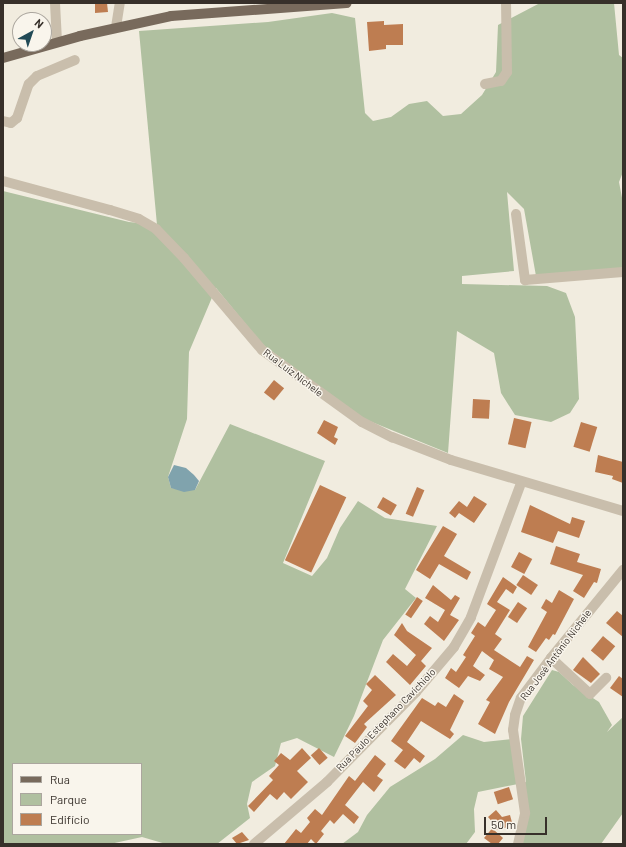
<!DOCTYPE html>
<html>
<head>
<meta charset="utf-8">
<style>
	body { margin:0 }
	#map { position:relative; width:626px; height:847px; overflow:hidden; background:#f1ecdf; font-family:Barlow,sans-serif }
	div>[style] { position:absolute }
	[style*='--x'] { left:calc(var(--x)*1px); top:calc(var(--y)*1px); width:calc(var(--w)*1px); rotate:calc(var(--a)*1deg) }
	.green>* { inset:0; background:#b0c0a0 }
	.water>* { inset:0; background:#80a3ad }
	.building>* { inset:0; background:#be7d51; transform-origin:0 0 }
	.minor>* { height:10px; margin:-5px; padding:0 5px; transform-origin:5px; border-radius:5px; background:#c9beac }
	.major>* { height:10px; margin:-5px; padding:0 5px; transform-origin:5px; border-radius:5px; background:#786a5c }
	span { translate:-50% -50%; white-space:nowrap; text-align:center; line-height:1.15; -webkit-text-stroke:3px #f9f5ec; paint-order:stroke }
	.street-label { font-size:10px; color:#37302a }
	.frame { position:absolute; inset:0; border:4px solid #37302a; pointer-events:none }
	.legend { position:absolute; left:12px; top:763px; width:130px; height:72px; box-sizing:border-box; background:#f9f5ec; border:1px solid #aba69e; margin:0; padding:5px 7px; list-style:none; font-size:12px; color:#37302a }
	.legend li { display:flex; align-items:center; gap:8px; height:20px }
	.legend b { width:20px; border:1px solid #aba69e }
	.north { position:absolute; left:12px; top:12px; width:40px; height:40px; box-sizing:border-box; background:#f9f5ec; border:1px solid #aba69e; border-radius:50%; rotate:40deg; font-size:11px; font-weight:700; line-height:16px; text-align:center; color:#37302a }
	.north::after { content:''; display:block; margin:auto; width:14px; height:18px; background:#224a56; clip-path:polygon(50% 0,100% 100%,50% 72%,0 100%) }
	.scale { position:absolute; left:484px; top:817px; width:63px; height:18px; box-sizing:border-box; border:2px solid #37302a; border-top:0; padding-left:5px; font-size:12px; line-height:14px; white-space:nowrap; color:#37302a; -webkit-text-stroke:3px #f9f5ec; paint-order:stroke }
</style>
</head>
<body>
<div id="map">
	<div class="green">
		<i style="clip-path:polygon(evenodd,540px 3px,614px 3px,619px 55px,623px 58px,623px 172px,619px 182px,623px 203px,623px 268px,536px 276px,524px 209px,507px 192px,514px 271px,462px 276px,462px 284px,547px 286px,566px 293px,575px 317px,579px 399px,570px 413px,551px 422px,515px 415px,501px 393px,494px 353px,457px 331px,448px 453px,362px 418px,262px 344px,216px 288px,189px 352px,187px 419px,168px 477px,171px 488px,195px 490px,230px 424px,325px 461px,283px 563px,312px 576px,327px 558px,340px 528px,358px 501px,385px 518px,437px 526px,405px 589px,416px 598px,383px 640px,354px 716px,334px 757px,297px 738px,281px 743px,275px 766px,252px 782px,247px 804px,250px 818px,217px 844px,166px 844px,142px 837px,110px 844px,3px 844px,3px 191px,129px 222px,157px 225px,139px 31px,268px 22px,332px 13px,355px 18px,365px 113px,373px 121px,391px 117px,409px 104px,427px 101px,443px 116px,461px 114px,482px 95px,496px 72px,498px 25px,540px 3px,13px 764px,141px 764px,141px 834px,13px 834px,13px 764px)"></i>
		<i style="clip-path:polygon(552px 670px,559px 672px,573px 685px,599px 702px,612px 725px,607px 732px,623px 717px,623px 813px,601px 844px,520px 844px,523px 783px,478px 792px,474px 809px,475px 832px,466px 844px,342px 844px,358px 832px,367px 815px,390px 787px,435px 759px,463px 735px,484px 742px,512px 739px,523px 783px,526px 782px,521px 739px,523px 716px)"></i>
	</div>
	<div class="water">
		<i style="clip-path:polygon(174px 465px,186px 468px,194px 475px,199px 481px,195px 490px,184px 492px,171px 488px,168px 477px)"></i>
	</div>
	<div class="building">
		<i style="clip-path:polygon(95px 3px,107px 3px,108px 12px,95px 13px)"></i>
		<i style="clip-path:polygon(384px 21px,384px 25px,403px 24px,403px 45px,386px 45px,386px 49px,369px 51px,367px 22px)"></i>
		<i style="left:274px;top:380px;width:13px;height:16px;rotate:39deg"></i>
		<i style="left:473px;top:399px;width:17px;height:19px;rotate:3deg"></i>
		<i style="left:514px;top:418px;width:18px;height:27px;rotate:13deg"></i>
		<i style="clip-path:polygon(324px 420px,338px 427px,334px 437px,338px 439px,335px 445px,317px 433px)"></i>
		<i style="left:581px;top:422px;width:17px;height:26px;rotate:17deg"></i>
		<i style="clip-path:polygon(598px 455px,623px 462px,623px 483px,612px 479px,613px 476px,595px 472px)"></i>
		<i style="left:320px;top:485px;width:29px;height:83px;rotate:25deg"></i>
		<i style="left:417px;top:487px;width:8px;height:29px;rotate:23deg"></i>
		<i style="clip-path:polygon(474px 496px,487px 504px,474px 523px,459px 513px,455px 518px,449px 513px,459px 501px,467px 507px)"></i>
		<i style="left:383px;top:497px;width:16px;height:12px;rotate:30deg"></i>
		<i style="clip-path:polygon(530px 505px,570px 524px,572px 517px,585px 521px,579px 538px,558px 531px,553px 543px,521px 532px)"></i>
		<i style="clip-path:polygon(443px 526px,457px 534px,444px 556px,471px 572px,467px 580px,439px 564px,430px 579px,416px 570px)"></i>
		<i style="clip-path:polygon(556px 546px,580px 554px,577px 562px,601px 569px,597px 583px,594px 582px,584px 598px,573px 591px,583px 575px,550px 564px)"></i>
		<i style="left:519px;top:552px;width:15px;height:17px;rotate:28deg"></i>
		<i style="left:523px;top:575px;width:18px;height:12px;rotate:34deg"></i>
		<i style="clip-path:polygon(503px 577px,517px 587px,513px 594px,506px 589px,497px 602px,510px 610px,495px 634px,502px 639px,494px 650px,520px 667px,527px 656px,534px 660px,509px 702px,495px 734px,478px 724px,490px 702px,486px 700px,503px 677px,489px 669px,494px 660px,482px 651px,473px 666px,485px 675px,480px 681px,468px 676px,459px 688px,445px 678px,451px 668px,456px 672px,466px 657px,463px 655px,475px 636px,471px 633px,478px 622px,485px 627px,496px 610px,487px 604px)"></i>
		<i style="clip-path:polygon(433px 585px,451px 600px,455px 595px,460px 598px,450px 615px,459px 620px,444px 641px,424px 624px,430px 616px,438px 622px,445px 610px,425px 598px)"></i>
		<i style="clip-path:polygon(559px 590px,574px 599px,555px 635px,553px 634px,549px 640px,546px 638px,536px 652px,528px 647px,547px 612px,541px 608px,546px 599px,552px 603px)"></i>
		<i style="left:417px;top:597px;width:7px;height:21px;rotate:34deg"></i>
		<i style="left:518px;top:602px;width:11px;height:18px;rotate:34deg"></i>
		<i style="clip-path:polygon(617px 611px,623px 616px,623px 637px,606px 623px)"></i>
		<i style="clip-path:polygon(402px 623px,407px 631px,432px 648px,421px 661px,426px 666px,410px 685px,386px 662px,393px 654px,407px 666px,416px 655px,394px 635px)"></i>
		<i style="left:603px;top:636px;width:16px;height:19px;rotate:40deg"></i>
		<i style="clip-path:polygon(583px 657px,600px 674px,591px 683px,573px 670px)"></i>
		<i style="clip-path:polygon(375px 675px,396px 695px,364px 724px,367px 727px,355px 743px,345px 736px,368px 706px,363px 701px,372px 690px,366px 684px)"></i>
		<i style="clip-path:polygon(619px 676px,623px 679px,623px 697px,610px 688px)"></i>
		<i style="clip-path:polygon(454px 694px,464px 701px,450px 730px,454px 734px,450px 739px,421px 721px,407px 742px,425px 756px,420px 763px,414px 758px,405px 769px,394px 761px,403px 750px,391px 741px,422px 698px,435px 706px,438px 702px,446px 707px)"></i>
		<i style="clip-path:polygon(302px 748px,311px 758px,297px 771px,308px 782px,291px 799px,284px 792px,277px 800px,270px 794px,254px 812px,248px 806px,273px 780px,269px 776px,279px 765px,274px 761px,281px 753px,290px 760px)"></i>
		<i style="left:319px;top:748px;width:13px;height:11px;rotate:48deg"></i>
		<i style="clip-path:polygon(375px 755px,386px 764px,377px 776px,383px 780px,374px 792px,363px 782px,345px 805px,359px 817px,354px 824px,343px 814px,334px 824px,330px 820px,321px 831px,324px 834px,316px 844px,311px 839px,307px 844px,284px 844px,296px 829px,301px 833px,310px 822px,307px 818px,315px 809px,322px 815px,349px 776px,355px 781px)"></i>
		<i style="left:509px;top:787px;width:13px;height:16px;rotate:72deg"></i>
		<i style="clip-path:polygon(496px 810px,502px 817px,510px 815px,513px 826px,494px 830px,503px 838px,498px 844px,492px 844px,484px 838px,495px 825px,488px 817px)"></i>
		<i style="clip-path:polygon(242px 832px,249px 840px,237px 844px,232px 838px)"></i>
	</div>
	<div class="minor">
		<i style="--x:55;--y:3;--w:39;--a:87"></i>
		<i style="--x:116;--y:27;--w:24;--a:-81"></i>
		<i style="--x:485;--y:84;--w:16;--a:-11"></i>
		<i style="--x:501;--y:81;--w:11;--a:-56"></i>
		<i style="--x:507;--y:72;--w:69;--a:-90.8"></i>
		<i style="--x:3;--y:121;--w:8;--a:14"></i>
		<i style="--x:11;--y:123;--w:8;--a:-40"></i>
		<i style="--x:17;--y:118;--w:36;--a:-71"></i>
		<i style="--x:29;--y:84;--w:11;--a:-45"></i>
		<i style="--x:37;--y:76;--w:41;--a:-22.8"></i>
		<i style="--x:3;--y:181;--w:111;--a:15.2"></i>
		<i style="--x:110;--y:210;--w:30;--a:17"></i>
		<i style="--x:139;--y:219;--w:20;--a:30"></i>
		<i style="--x:156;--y:229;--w:40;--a:46"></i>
		<i style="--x:184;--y:258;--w:121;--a:49.7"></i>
		<i style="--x:262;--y:350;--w:123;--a:35.8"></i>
		<i style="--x:362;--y:422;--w:34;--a:27"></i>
		<i style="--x:392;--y:437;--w:63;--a:21.3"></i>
		<i style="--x:451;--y:460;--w:179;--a:16.5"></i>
		<i style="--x:516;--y:214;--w:67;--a:82.2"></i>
		<i style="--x:525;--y:280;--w:98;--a:-4.7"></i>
		<i style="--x:551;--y:658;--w:53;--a:42.7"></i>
		<i style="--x:590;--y:694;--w:23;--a:-45"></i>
		<i style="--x:254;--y:844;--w:96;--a:-40.3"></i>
		<i style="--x:327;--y:782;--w:127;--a:-45.3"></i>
		<i style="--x:416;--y:692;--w:59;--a:-49.8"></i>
		<i style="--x:454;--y:647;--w:34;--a:-60"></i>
		<i style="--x:471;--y:617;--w:143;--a:-69.5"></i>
		<i style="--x:518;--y:844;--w:32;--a:-77"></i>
		<i style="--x:525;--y:813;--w:84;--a:-98.2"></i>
		<i style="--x:513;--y:730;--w:15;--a:-82"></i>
		<i style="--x:515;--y:715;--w:18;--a:-71"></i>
		<i style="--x:521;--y:698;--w:50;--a:-53.1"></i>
		<i style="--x:551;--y:658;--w:114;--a:-50.7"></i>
	</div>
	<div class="major">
		<i style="--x:3;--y:58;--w:80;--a:-15.9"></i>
		<i style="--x:80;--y:36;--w:93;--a:-12.4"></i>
		<i style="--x:171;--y:16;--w:176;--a:-4.2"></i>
	</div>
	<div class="street-label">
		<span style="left:293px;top:373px;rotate:37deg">Rua Luiz Nichele</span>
		<span style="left:556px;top:655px;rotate:-53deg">Rua José Antônio Nichele</span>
		<span style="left:386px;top:720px;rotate:-46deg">Rua Paulo Estephano Cavichiolo</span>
	</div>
	<div class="frame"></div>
	<ul class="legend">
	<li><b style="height:5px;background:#786a5c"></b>Rua</li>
	<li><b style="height:11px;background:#b0c0a0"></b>Parque</li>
	<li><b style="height:11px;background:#be7d51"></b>Edifício</li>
	</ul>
	<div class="north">N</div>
	<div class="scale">50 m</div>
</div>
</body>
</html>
